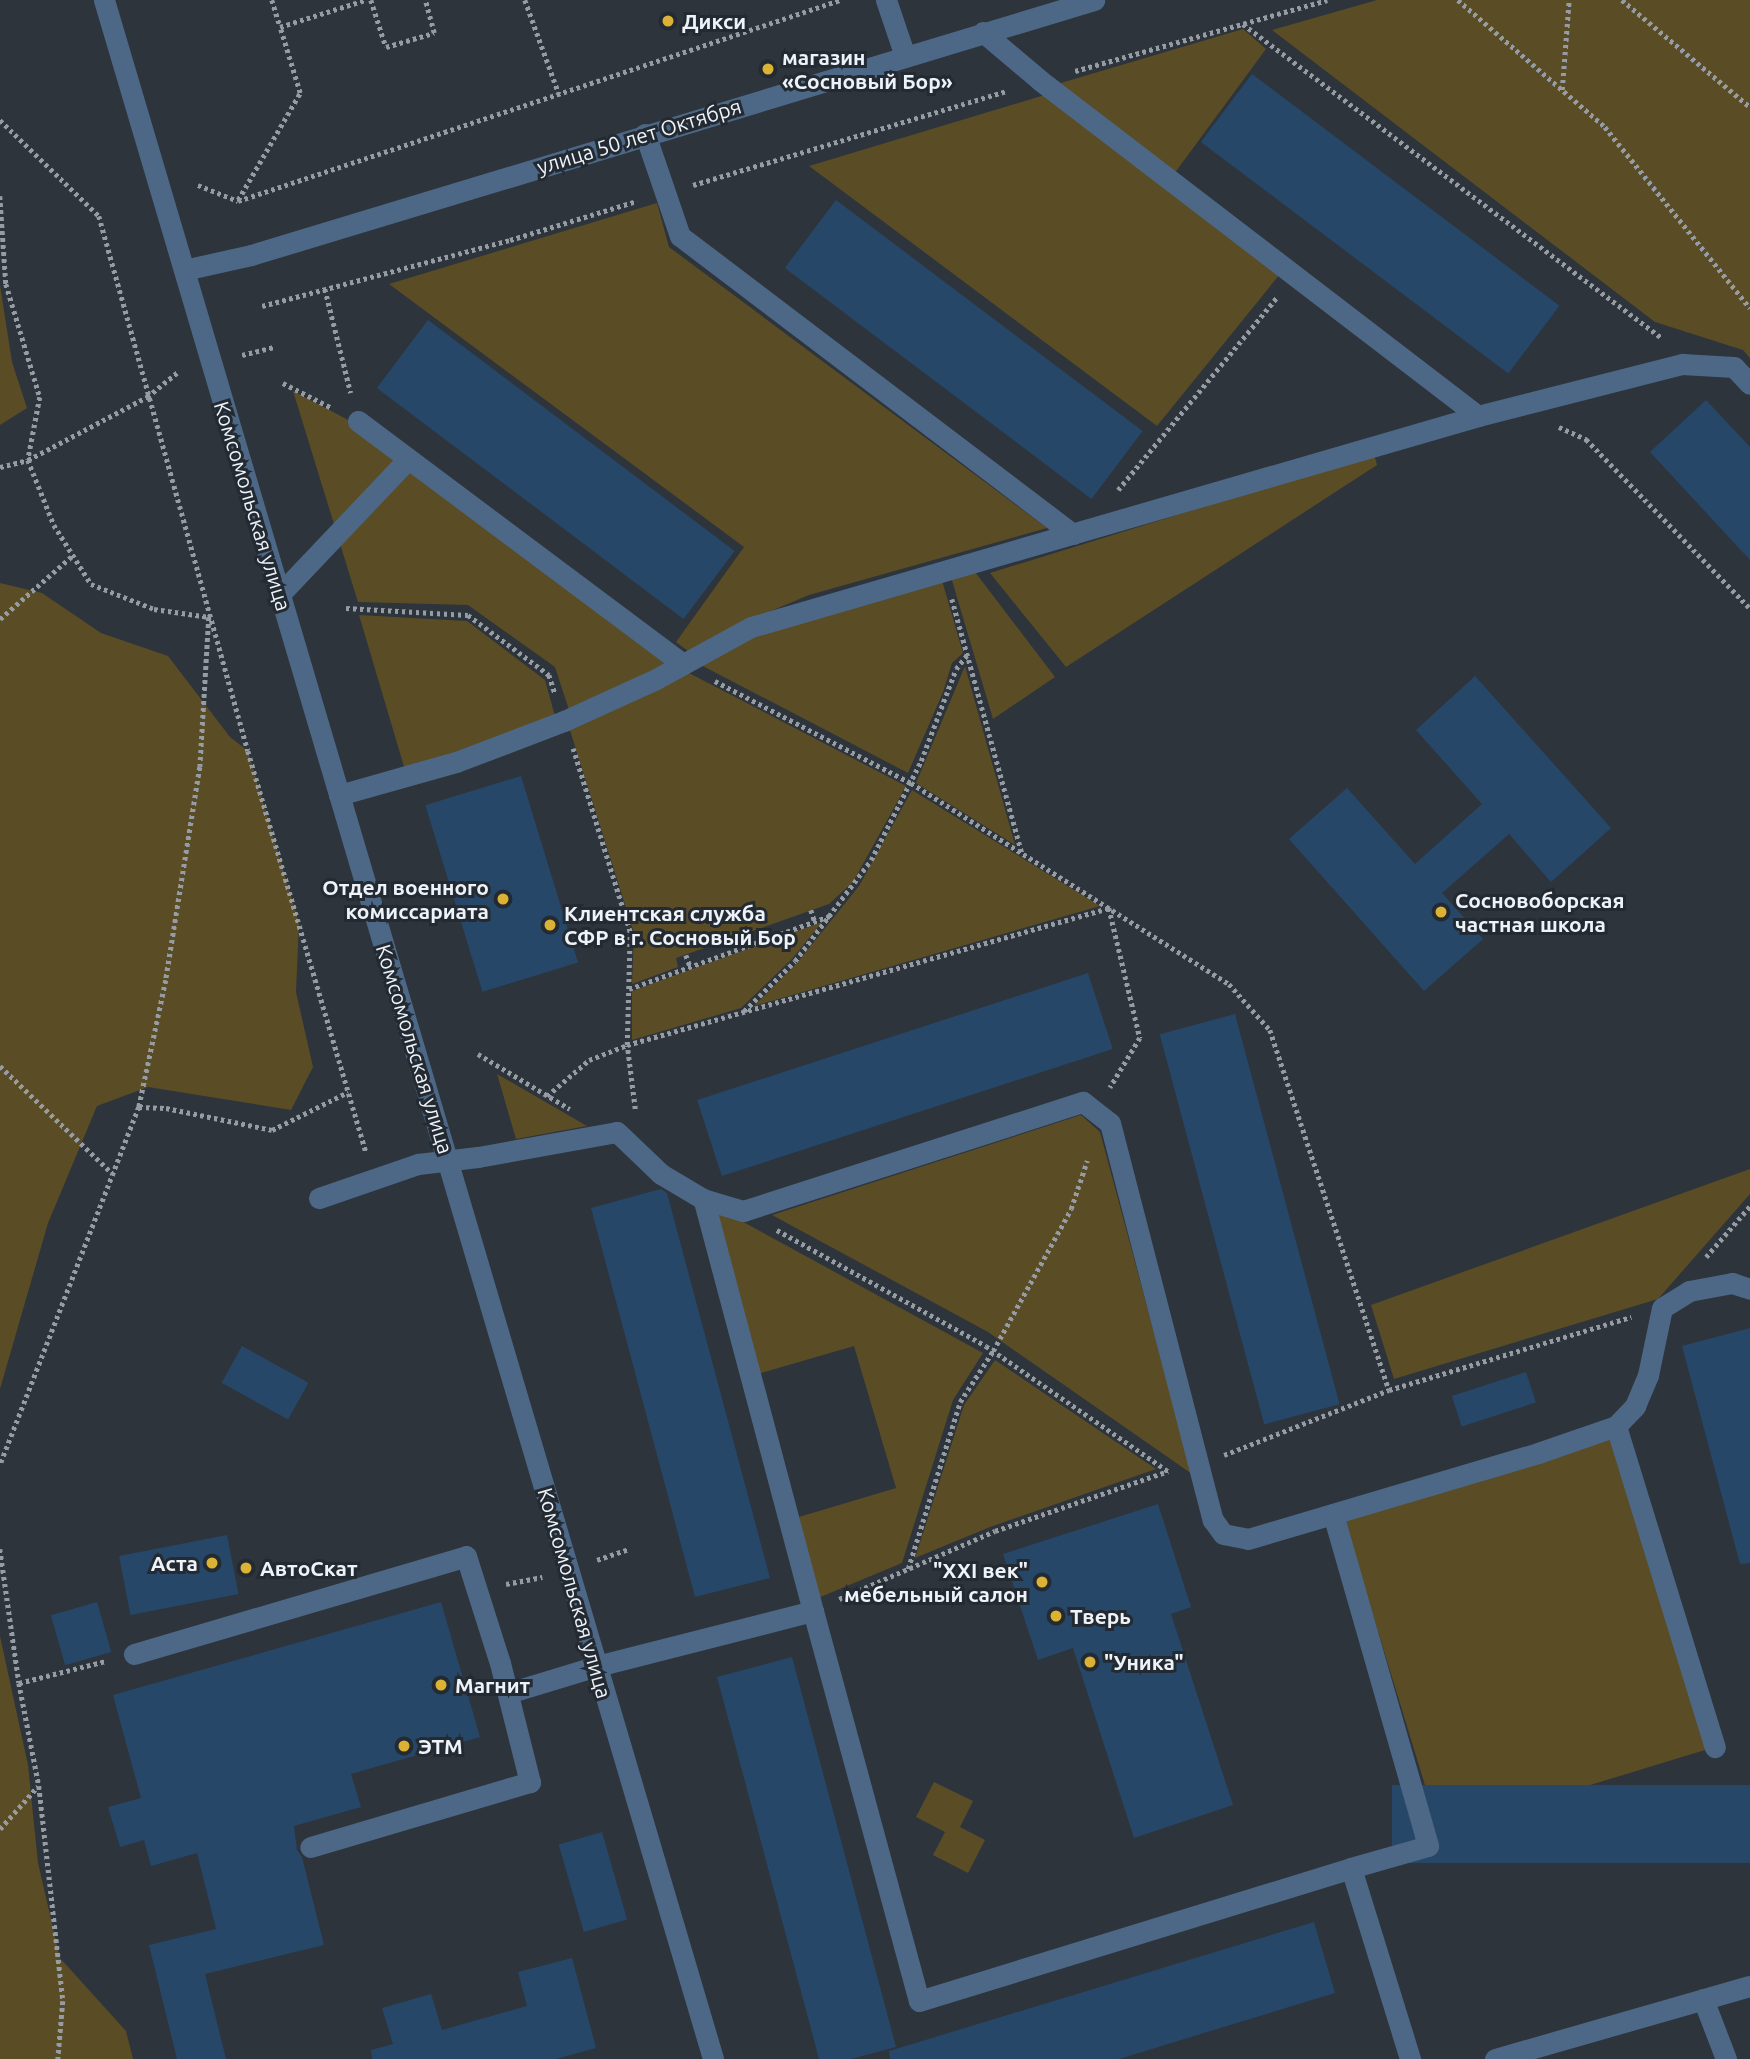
<!DOCTYPE html>
<html>
<head>
<meta charset="utf-8">
<style>
	body { margin:0 }
	#map { position:relative; width:1750px; height:2059px; overflow:hidden; background:#2d343c; font-family:Ubuntu,sans-serif }
	div>[style] { position:absolute }
	[style*='--x'] { left:calc(var(--x)*1px); top:calc(var(--y)*1px); width:calc(var(--w)*1px); rotate:calc(var(--a)*1deg) }
	.green>* { inset:0; background:#5a4c25; transform-origin:0 0 }
	.building>* { inset:0; background:#274769; transform-origin:0 0 }
	.path>* { height:4.5px; margin-top:-2.25px; transform-origin:0; background:repeating-linear-gradient(90deg,#969ca3 0 3.5px,transparent 0 7px) }
	.minor>* { height:21px; margin:-10.5px; padding:0 10.5px; transform-origin:10.5px; border-radius:10.5px; background:#4d6886 }
	.dots>* { width:19px; height:19px; translate:-50% -50%; box-sizing:border-box; border:4px solid #232a32; border-radius:50% }
	span { translate:-50% -50%; white-space:nowrap; text-align:center; line-height:1.15; -webkit-text-stroke:6px #232a32; paint-order:stroke }
	.poi-label { font-size:21px; color:#eef3f9; font-weight:700 }
	.left { translate:0 -50%; text-align:left }
	.right { translate:-100% -50%; text-align:right }
	.street-label { font-size:21px; color:#eef3f9 }
</style>
</head>
<body>
<div id="map">
	<div class="green">
		<i style="clip-path:polygon(1377px 0,1750px 0,1750px 358px,1743px 350px,1655px 322px,1272px 30px)"></i>
		<i style="clip-path:polygon(1243px 29px,1266px 49px,1174px 174px,1054px 85px)"></i>
		<i style="clip-path:polygon(1048px 94px,1280px 274px,1157px 426px,809px 166px)"></i>
		<i style="clip-path:polygon(657px 203px,669px 247px,1047px 528px,809px 595px,747px 621px,692px 654px,676px 642px,744px 547px,389px 284px)"></i>
		<i style="clip-path:polygon(0 285px,12px 362px,27px 408px,0 425px)"></i>
		<i style="clip-path:polygon(293px 391px,356px 424px,669px 662px,569px 710px,555px 667px,468px 605px,358px 602px)"></i>
		<i style="clip-path:polygon(1374px 454px,1377px 465px,1066px 667px,990px 573px)"></i>
		<i style="clip-path:polygon(972px 568px,1055px 677px,993px 719px,951px 577px)"></i>
		<i style="clip-path:polygon(941px 577px,963px 653px,952px 663px,943px 692px,908px 773px,699px 664px,751px 636px)"></i>
		<i style="clip-path:polygon(0 583px,42px 593px,101px 633px,168px 656px,230px 737px,248px 751px,299px 923px,296px 992px,313px 1067px,291px 1110px,148px 1087px,97px 1106px,48px 1223px,0 1389px)"></i>
		<i style="clip-path:polygon(359px 615px,467px 621px,545px 680px,555px 716px,405px 770px)"></i>
		<i style="clip-path:polygon(965px 666px,1015px 845px,916px 783px)"></i>
		<i style="clip-path:polygon(685px 671px,906px 786px,853px 882px,829px 904px,676px 958px,678px 967px,632px 984px,634px 933px,568px 724px)"></i>
		<i style="clip-path:polygon(912px 790px,1100px 906px,754px 1006px,797px 963px,859px 886px)"></i>
		<i style="clip-path:polygon(822px 922px,792px 959px,741px 1008px,632px 1040px,632px 991px)"></i>
		<i style="clip-path:polygon(497px 1074px,587px 1126px,516px 1139px)"></i>
		<i style="clip-path:polygon(1081px 1115px,1100px 1132px,1192px 1474px,988px 1332px,772px 1215px)"></i>
		<i style="clip-path:polygon(1750px 1169px,1750px 1194px,1658px 1299px,1394px 1379px,1371px 1305px)"></i>
		<i style="clip-path:polygon(712px 1208px,736px 1218px,983px 1353px,953px 1400px,902px 1563px,818px 1598px,799px 1517px,896px 1488px,854px 1346px,758px 1374px)"></i>
		<i style="clip-path:polygon(995px 1360px,1156px 1469px,990px 1527px,915px 1558px,964px 1405px)"></i>
		<i style="left:1610px;top:1436px;width:328px;height:279px;rotate:73deg"></i>
		<i style="clip-path:polygon(0 1636px,28px 1765px,38px 1863px,60px 1958px,126px 2031px,133px 2059px,0 2059px)"></i>
		<i style="clip-path:polygon(934px 1782px,973px 1801px,960px 1827px,985px 1840px,968px 1873px,933px 1855px,945px 1832px,916px 1817px)"></i>
	</div>
	<div class="building">
		<i style="left:1252px;top:74px;width:385px;height:85px;rotate:37deg"></i>
		<i style="left:836px;top:200px;width:384px;height:85px;rotate:37deg"></i>
		<i style="left:428px;top:320px;width:384px;height:85px;rotate:37deg"></i>
		<i style="clip-path:polygon(1706px 400px,1750px 447px,1750px 560px,1650px 452px)"></i>
		<i style="clip-path:polygon(1475px 676px,1611px 828px,1551px 882px,1509px 834px,1442px 893px,1483px 939px,1424px 991px,1289px 839px,1347px 788px,1415px 864px,1482px 804px,1416px 730px)"></i>
		<i style="left:521px;top:776px;width:195px;height:100px;rotate:73deg"></i>
		<i style="left:1088px;top:973px;width:80px;height:411px;rotate:72deg"></i>
		<i style="left:1235px;top:1014px;width:404px;height:78px;rotate:75deg"></i>
		<i style="clip-path:polygon(661px 1189px,667px 1193px,770px 1578px,695px 1597px,591px 1208px)"></i>
		<i style="clip-path:polygon(1750px 1328px,1750px 1563px,1740px 1564px,1682px 1346px)"></i>
		<i style="left:242px;top:1346px;width:76px;height:42px;rotate:29deg"></i>
		<i style="left:1526px;top:1372px;width:32px;height:78px;rotate:72deg"></i>
		<i style="clip-path:polygon(1158px 1504px,1191px 1607px,1171px 1614px,1233px 1805px,1134px 1838px,1073px 1648px,1038px 1660px,1003px 1554px)"></i>
		<i style="left:227px;top:1535px;width:60px;height:110px;rotate:79deg"></i>
		<i style="left:97px;top:1602px;width:52px;height:48px;rotate:74deg"></i>
		<i style="clip-path:polygon(441px 1602px,480px 1737px,351px 1774px,361px 1807px,294px 1826px,297px 1850px,302px 1857px,324px 1945px,205px 1974px,226px 2059px,177px 2059px,149px 1945px,216px 1929px,197px 1853px,151px 1866px,144px 1840px,120px 1847px,108px 1807px,141px 1798px,113px 1695px)"></i>
		<i style="clip-path:polygon(792px 1657px,896px 2047px,851px 2059px,819px 2059px,717px 1677px)"></i>
		<i style="left:1750px;top:1785px;width:78px;height:358px;rotate:90deg"></i>
		<i style="left:602px;top:1832px;width:91px;height:45px;rotate:74deg"></i>
		<i style="clip-path:polygon(1314px 1922px,1335px 1993px,1119px 2059px,890px 2059px,889px 2051px)"></i>
		<i style="clip-path:polygon(572px 1958px,596px 2048px,556px 2059px,372px 2059px,371px 2050px,393px 2044px,382px 2008px,431px 1994px,442px 2030px,527px 2006px,518px 1972px)"></i>
	</div>
	<div class="path">
		<i style="--x:272;--y:0;--w:28;--a:73"></i>
		<i style="--x:280;--y:27;--w:89;--a:-17.6"></i>
		<i style="--x:371;--y:0;--w:49;--a:72.3"></i>
		<i style="--x:386;--y:47;--w:50;--a:-16.3"></i>
		<i style="--x:434;--y:33;--w:34;--a:-105"></i>
		<i style="--x:525;--y:0;--w:100;--a:70.1"></i>
		<i style="--x:1458;--y:0;--w:194;--a:40.8"></i>
		<i style="--x:1605;--y:127;--w:232;--a:51.3"></i>
		<i style="--x:1622;--y:0;--w:167;--a:39.9"></i>
		<i style="--x:1243;--y:24;--w:524;--a:36.85"></i>
		<i style="--x:1075;--y:71;--w:262;--a:-15.7"></i>
		<i style="--x:1562;--y:90;--w:90;--a:-85.6"></i>
		<i style="--x:0;--y:120;--w:138;--a:44.1"></i>
		<i style="--x:99;--y:216;--w:555;--a:74.44"></i>
		<i style="--x:248;--y:751;--w:419;--a:73.6"></i>
		<i style="--x:198;--y:185;--w:43;--a:21.8"></i>
		<i style="--x:238;--y:201;--w:635;--a:-18.46"></i>
		<i style="--x:693;--y:185;--w:327;--a:-16.7"></i>
		<i style="--x:0;--y:196;--w:88;--a:86.1"></i>
		<i style="--x:6;--y:284;--w:118;--a:73.3"></i>
		<i style="--x:40;--y:397;--w:64;--a:100.8"></i>
		<i style="--x:28;--y:460;--w:70;--a:68.2"></i>
		<i style="--x:54;--y:525;--w:70;--a:57.9"></i>
		<i style="--x:91;--y:584;--w:68;--a:21.6"></i>
		<i style="--x:154;--y:609;--w:56;--a:8.3"></i>
		<i style="--x:209;--y:617;--w:150;--a:93.4"></i>
		<i style="--x:200;--y:767;--w:216;--a:99.1"></i>
		<i style="--x:166;--y:980;--w:130;--a:102"></i>
		<i style="--x:139;--y:1107;--w:384;--a:111.2"></i>
		<i style="--x:238;--y:200;--w:124;--a:-59.9"></i>
		<i style="--x:300;--y:93;--w:69;--a:-106.9"></i>
		<i style="--x:325;--y:289;--w:107;--a:76"></i>
		<i style="--x:262;--y:306;--w:257;--a:-14.9"></i>
		<i style="--x:510;--y:240;--w:133;--a:-17.1"></i>
		<i style="--x:242;--y:355;--w:32;--a:-14"></i>
		<i style="--x:283;--y:383;--w:55;--a:27"></i>
		<i style="--x:1559;--y:427;--w:30;--a:24"></i>
		<i style="--x:1586;--y:439;--w:235;--a:45.9"></i>
		<i style="--x:0;--y:467;--w:29;--a:-14"></i>
		<i style="--x:28;--y:460;--w:135;--a:-27.9"></i>
		<i style="--x:147;--y:397;--w:40;--a:-39"></i>
		<i style="--x:1118;--y:490;--w:250;--a:-50.5"></i>
		<i style="--x:952;--y:599;--w:264;--a:74.6"></i>
		<i style="--x:346;--y:608;--w:122;--a:3.3"></i>
		<i style="--x:468;--y:615;--w:101;--a:36.5"></i>
		<i style="--x:549;--y:675;--w:20;--a:72"></i>
		<i style="--x:0;--y:619;--w:97;--a:-41.2"></i>
		<i style="--x:715;--y:681;--w:221;--a:27.5"></i>
		<i style="--x:911;--y:783;--w:376;--a:32.3"></i>
		<i style="--x:1229;--y:984;--w:62;--a:48.3"></i>
		<i style="--x:1270;--y:1030;--w:379;--a:71.7"></i>
		<i style="--x:1389;--y:1390;--w:253;--a:-16.8"></i>
		<i style="--x:811;--y:910;--w:13;--a:72"></i>
		<i style="--x:686;--y:955;--w:12;--a:70"></i>
		<i style="--x:629;--y:989;--w:214;--a:-20"></i>
		<i style="--x:744;--y:1011;--w:71;--a:-44.4"></i>
		<i style="--x:795;--y:961;--w:126;--a:-53"></i>
		<i style="--x:871;--y:860;--w:111;--a:-63.2"></i>
		<i style="--x:921;--y:761;--w:98;--a:-69.2"></i>
		<i style="--x:956;--y:669;--w:18;--a:-52"></i>
		<i style="--x:478;--y:1054;--w:107;--a:30.9"></i>
		<i style="--x:0;--y:1066;--w:156;--a:43.7"></i>
		<i style="--x:547;--y:1096;--w:55;--a:-40.6"></i>
		<i style="--x:589;--y:1060;--w:41;--a:-21.5"></i>
		<i style="--x:627;--y:1045;--w:113;--a:-88.5"></i>
		<i style="--x:630;--y:932;--w:192;--a:-107.3"></i>
		<i style="--x:139;--y:1107;--w:27;--a:2"></i>
		<i style="--x:166;--y:1108;--w:108;--a:11.7"></i>
		<i style="--x:272;--y:1130;--w:85;--a:-26.6"></i>
		<i style="--x:635;--y:1109;--w:64;--a:-97.1"></i>
		<i style="--x:627;--y:1045;--w:501;--a:-15.87"></i>
		<i style="--x:1109;--y:908;--w:134;--a:76.6"></i>
		<i style="--x:1140;--y:1038;--w:58;--a:121"></i>
		<i style="--x:777;--y:1230;--w:239;--a:29"></i>
		<i style="--x:986;--y:1346;--w:222;--a:34.5"></i>
		<i style="--x:1706;--y:1257;--w:67;--a:-49.2"></i>
		<i style="--x:1224;--y:1455;--w:177;--a:-21.5"></i>
		<i style="--x:0;--y:1549;--w:135;--a:81.9"></i>
		<i style="--x:19;--y:1683;--w:105;--a:79"></i>
		<i style="--x:39;--y:1786;--w:216;--a:83.6"></i>
		<i style="--x:63;--y:2001;--w:58;--a:94.9"></i>
		<i style="--x:597;--y:1560;--w:34;--a:-19"></i>
		<i style="--x:908;--y:1569;--w:175;--a:-72.7"></i>
		<i style="--x:960;--y:1402;--w:61;--a:-57.1"></i>
		<i style="--x:993;--y:1351;--w:162;--a:-61.2"></i>
		<i style="--x:1071;--y:1209;--w:51;--a:-71.6"></i>
		<i style="--x:506;--y:1584;--w:37;--a:-11"></i>
		<i style="--x:839;--y:1599;--w:170;--a:-23.6"></i>
		<i style="--x:995;--y:1531;--w:183;--a:-19.1"></i>
		<i style="--x:19;--y:1683;--w:90;--a:-14.2"></i>
		<i style="--x:0;--y:1829;--w:57;--a:-48.5"></i>
	</div>
	<div class="minor">
		<i style="--x:104;--y:0;--w:2147;--a:73.52"></i>
		<i style="--x:886;--y:0;--w:59;--a:71.3"></i>
		<i style="--x:645;--y:134;--w:108;--a:71.1"></i>
		<i style="--x:680;--y:236;--w:493;--a:37.2"></i>
		<i style="--x:184;--y:270;--w:69;--a:-12.6"></i>
		<i style="--x:251;--y:255;--w:881;--a:-16.83"></i>
		<i style="--x:1478;--y:416;--w:211;--a:-14.3"></i>
		<i style="--x:1682;--y:364;--w:52;--a:3.3"></i>
		<i style="--x:1734;--y:367;--w:23;--a:47"></i>
		<i style="--x:358;--y:421;--w:406;--a:36.8"></i>
		<i style="--x:280;--y:594;--w:186;--a:-46.5"></i>
		<i style="--x:339;--y:795;--w:122;--a:-15.8"></i>
		<i style="--x:456;--y:762;--w:116;--a:-20.8"></i>
		<i style="--x:564;--y:721;--w:101;--a:-24.5"></i>
		<i style="--x:656;--y:679;--w:108;--a:-28.7"></i>
		<i style="--x:751;--y:627;--w:757;--a:-16.18"></i>
		<i style="--x:1478;--y:416;--w:551;--a:-142.53"></i>
		<i style="--x:1041;--y:81;--w:76;--a:-139.8"></i>
		<i style="--x:319;--y:1198;--w:105;--a:-19"></i>
		<i style="--x:418;--y:1164;--w:60;--a:-6.7"></i>
		<i style="--x:478;--y:1157;--w:141;--a:-10.2"></i>
		<i style="--x:617;--y:1132;--w:61;--a:43.7"></i>
		<i style="--x:661;--y:1174;--w:49;--a:30.8"></i>
		<i style="--x:703;--y:1199;--w:42;--a:16.7"></i>
		<i style="--x:743;--y:1211;--w:357;--a:-17.8"></i>
		<i style="--x:1083;--y:1102;--w:34;--a:38"></i>
		<i style="--x:1110;--y:1123;--w:410;--a:75.5"></i>
		<i style="--x:1213;--y:1520;--w:17;--a:54"></i>
		<i style="--x:1223;--y:1534;--w:25;--a:11"></i>
		<i style="--x:1248;--y:1539;--w:302;--a:-16.5"></i>
		<i style="--x:1538;--y:1453;--w:83;--a:-19.1"></i>
		<i style="--x:1616;--y:1426;--w:28;--a:-46"></i>
		<i style="--x:1635;--y:1406;--w:34;--a:-67"></i>
		<i style="--x:1648;--y:1375;--w:68;--a:-78.2"></i>
		<i style="--x:1662;--y:1308;--w:32;--a:-32"></i>
		<i style="--x:1689;--y:1291;--w:44;--a:-10.5"></i>
		<i style="--x:1732;--y:1283;--w:19;--a:18"></i>
		<i style="--x:1616;--y:1426;--w:336;--a:72.9"></i>
		<i style="--x:1333;--y:1514;--w:345;--a:74"></i>
		<i style="--x:1428;--y:1846;--w:80;--a:164.1"></i>
		<i style="--x:1351;--y:1868;--w:200;--a:72.8"></i>
		<i style="--x:813;--y:1611;--w:404;--a:74.8"></i>
		<i style="--x:919;--y:2001;--w:452;--a:-17.1"></i>
		<i style="--x:134;--y:1654;--w:346;--a:-16.4"></i>
		<i style="--x:466;--y:1556;--w:112;--a:72.4"></i>
		<i style="--x:500;--y:1663;--w:123;--a:75.9"></i>
		<i style="--x:530;--y:1782;--w:229;--a:163.5"></i>
		<i style="--x:508;--y:1693;--w:93;--a:-16.9"></i>
		<i style="--x:597;--y:1666;--w:223;--a:-14.3"></i>
		<i style="--x:813;--y:1611;--w:426;--a:-104.9"></i>
		<i style="--x:1703;--y:1999;--w:64;--a:69"></i>
		<i style="--x:1495;--y:2059;--w:265;--a:-16"></i>
	</div>
	<div class="dots">
		<i style="left:668px;top:21px;background:#dbb233"></i>
		<i style="left:768px;top:69px;background:#dbb233"></i>
		<i style="left:503px;top:899px;background:#dbb233"></i>
		<i style="left:1441px;top:912px;background:#dbb233"></i>
		<i style="left:550px;top:925px;background:#dbb233"></i>
		<i style="left:212px;top:1563px;background:#dbb233"></i>
		<i style="left:246px;top:1568px;background:#dbb233"></i>
		<i style="left:1042px;top:1582px;background:#dbb233"></i>
		<i style="left:1056px;top:1616px;background:#dbb233"></i>
		<i style="left:1090px;top:1662px;background:#dbb233"></i>
		<i style="left:441px;top:1685px;background:#dbb233"></i>
		<i style="left:404px;top:1746px;background:#dbb233"></i>
	</div>
	<div class="poi-label">
		<span class="left" style="left:682px;top:21px">Дикси</span>
		<span class="left" style="left:782px;top:69px">магазин<br>«Сосновый Бор»</span>
		<span class="right" style="left:489px;top:899px">Отдел военного<br>комиссариата</span>
		<span class="left" style="left:1455px;top:912px">Сосновоборская<br>частная школа</span>
		<span class="left" style="left:564px;top:925px">Клиентская служба<br>СФР в г. Сосновый Бор</span>
		<span class="right" style="left:198px;top:1563px">Аста</span>
		<span class="left" style="left:260px;top:1568px">АвтоСкат</span>
		<span class="right" style="left:1028px;top:1582px">"XXI век"<br>мебельный салон</span>
		<span class="left" style="left:1070px;top:1616px">Тверь</span>
		<span class="left" style="left:1104px;top:1662px">"Уника"</span>
		<span class="left" style="left:455px;top:1685px">Магнит</span>
		<span class="left" style="left:418px;top:1746px">ЭТМ</span>
	</div>
	<div class="street-label">
		<span style="left:639px;top:136px;rotate:-17deg">улица 50 лет Октября</span>
		<span style="left:253px;top:506px;rotate:73deg">Комсомольская улица</span>
		<span style="left:415px;top:1049px;rotate:73deg">Комсомольская улица</span>
		<span style="left:575px;top:1593px;rotate:74deg">Комсомольская улица</span>
	</div>
</div>
</body>
</html>
